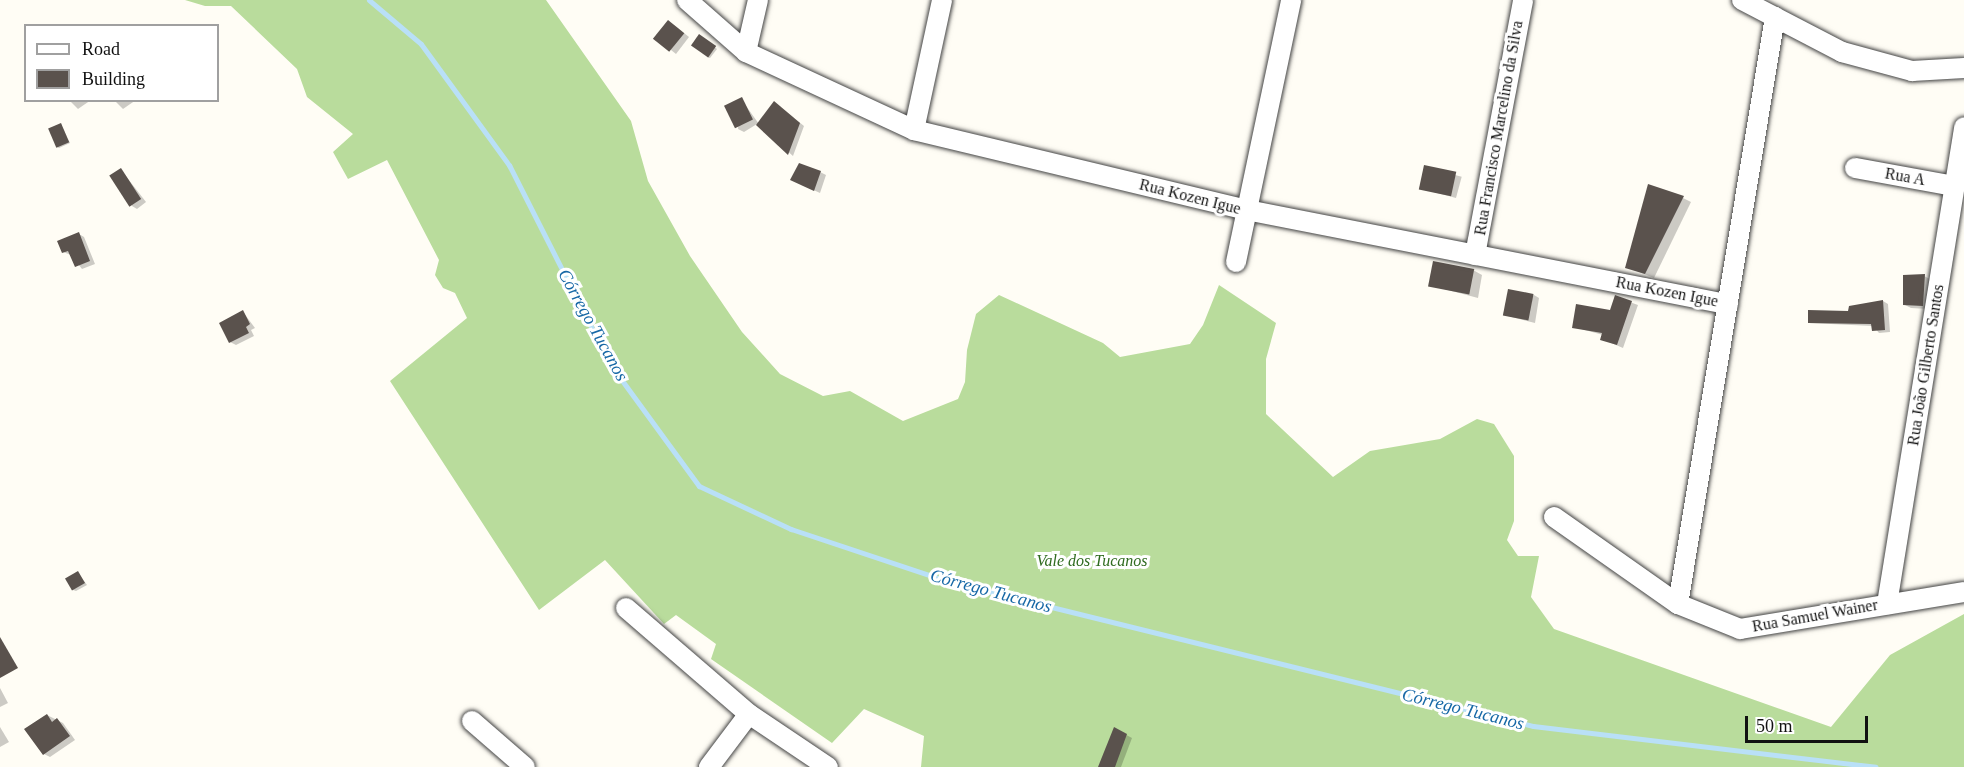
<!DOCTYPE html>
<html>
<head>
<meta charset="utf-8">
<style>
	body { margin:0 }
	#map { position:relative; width:1964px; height:767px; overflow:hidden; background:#fffdf5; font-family:Georgia,serif }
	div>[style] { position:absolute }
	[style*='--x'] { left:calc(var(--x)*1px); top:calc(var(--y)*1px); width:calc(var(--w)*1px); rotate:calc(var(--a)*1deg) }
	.forest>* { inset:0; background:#b9dc9c }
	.shadow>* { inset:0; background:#0003; transform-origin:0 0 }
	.stream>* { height:5px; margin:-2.5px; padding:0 2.5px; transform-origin:2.5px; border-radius:2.5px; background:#b9e0f7 }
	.building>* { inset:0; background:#5a524d; transform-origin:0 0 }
	.roads { filter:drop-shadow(0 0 2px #444) drop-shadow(0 0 2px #444) }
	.street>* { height:20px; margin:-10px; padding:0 10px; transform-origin:10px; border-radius:10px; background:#fff }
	span { translate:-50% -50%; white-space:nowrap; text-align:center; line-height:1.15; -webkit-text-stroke:6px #fff; paint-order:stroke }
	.street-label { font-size:16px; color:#111 }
	.park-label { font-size:16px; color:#2f6b1f; font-style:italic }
	.water-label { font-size:18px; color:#1768a6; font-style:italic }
	.legend { position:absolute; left:24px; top:24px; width:195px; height:78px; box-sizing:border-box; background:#fff; border:2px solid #a0a0a0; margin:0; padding:8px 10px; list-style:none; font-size:18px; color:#111 }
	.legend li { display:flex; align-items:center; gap:12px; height:30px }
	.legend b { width:30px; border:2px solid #a0a0a0 }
	.scale { position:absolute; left:1745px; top:716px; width:123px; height:27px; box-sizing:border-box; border:3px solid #111; border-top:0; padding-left:8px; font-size:18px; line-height:21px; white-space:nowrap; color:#111; -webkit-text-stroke:4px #fff; paint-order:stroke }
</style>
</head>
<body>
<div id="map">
	<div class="forest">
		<i style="clip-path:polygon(185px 0,546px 0,631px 121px,648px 181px,690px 256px,742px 332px,780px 374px,823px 396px,850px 391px,903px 421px,958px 399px,965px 382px,967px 350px,976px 314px,999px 295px,1103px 343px,1120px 357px,1190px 344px,1203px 325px,1219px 285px,1276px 323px,1266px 359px,1266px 414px,1333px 477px,1370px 451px,1440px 439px,1477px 419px,1494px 424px,1514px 456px,1514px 521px,1507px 540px,1518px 556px,1539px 556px,1531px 597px,1554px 629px,1831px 727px,1890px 655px,1964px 614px,1964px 767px,921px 767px,924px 736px,864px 709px,832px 743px,711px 659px,716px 644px,676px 615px,664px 624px,605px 560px,539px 610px,390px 381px,467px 318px,455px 293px,443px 288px,435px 275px,439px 260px,387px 160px,348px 179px,333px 152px,353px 134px,307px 97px,297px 69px,231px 6px,205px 6px)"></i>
	</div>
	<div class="shadow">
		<i style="clip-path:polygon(674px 25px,689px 37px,676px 54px,671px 50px)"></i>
		<i style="clip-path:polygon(702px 37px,717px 49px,710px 58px,707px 57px)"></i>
		<i style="clip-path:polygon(741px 99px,759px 124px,778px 105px,804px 126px,793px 156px,757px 124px,744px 132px,738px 129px)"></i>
		<i style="clip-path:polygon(69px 100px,91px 100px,78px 109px)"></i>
		<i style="clip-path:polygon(114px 100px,136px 100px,123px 109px)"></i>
		<i style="clip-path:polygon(61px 125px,70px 143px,59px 148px,57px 147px)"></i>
		<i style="left:1425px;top:167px;width:38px;height:22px;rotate:15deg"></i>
		<i style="clip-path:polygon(121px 170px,146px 202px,137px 209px,132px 206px)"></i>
		<i style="clip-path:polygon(820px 172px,826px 175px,820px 193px,798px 183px)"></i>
		<i style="clip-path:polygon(1683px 198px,1691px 202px,1654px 278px,1627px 267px)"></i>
		<i style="clip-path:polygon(79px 234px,84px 237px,95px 264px,82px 269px,71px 255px,63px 252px)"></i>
		<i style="clip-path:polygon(1473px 270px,1482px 275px,1478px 298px,1429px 285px)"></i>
		<i style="clip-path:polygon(1924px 276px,1930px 279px,1928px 309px,1911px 308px,1905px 305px)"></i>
		<i style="clip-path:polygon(1534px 295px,1539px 298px,1535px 323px,1504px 315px)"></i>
		<i style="clip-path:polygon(1616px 297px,1638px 305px,1623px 348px,1602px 339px,1603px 335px,1574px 327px,1611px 312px)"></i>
		<i style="clip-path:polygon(1883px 301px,1888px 304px,1890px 332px,1879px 333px,1873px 326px,1809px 323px)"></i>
		<i style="clip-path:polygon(243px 312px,255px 328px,251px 330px,254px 336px,236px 345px,230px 342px)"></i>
		<i style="clip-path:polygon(78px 573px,87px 585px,76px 591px,73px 590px)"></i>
		<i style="clip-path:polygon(0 688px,8px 703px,0 707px)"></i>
		<i style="clip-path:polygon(47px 715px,63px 723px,75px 740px,50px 757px,44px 754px)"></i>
		<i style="clip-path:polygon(0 727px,9px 742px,0 747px)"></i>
		<i style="clip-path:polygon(1115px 729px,1132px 738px,1121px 767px,1099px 767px)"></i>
	</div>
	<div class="stream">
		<i style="--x:369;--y:0;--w:68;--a:40.2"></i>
		<i style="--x:421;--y:44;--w:150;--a:54"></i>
		<i style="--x:509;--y:165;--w:223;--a:63.1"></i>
		<i style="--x:610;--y:364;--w:151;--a:53.9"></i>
		<i style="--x:699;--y:486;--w:102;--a:25.1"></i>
		<i style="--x:791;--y:529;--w:168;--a:18.4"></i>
		<i style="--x:950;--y:582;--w:601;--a:13.87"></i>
		<i style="--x:1533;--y:726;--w:345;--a:6.8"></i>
	</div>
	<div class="building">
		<i style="left:668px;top:20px;width:21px;height:24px;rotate:39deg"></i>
		<i style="left:699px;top:34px;width:21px;height:14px;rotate:35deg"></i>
		<i style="left:742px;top:97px;width:25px;height:20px;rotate:64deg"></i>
		<i style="clip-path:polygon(774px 101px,800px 123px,788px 155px,756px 125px)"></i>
		<i style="left:61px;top:123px;width:21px;height:14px;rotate:67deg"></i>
		<i style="clip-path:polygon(799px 163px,821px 171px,814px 191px,790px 180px)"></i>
		<i style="left:1424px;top:165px;width:33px;height:25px;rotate:12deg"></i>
		<i style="left:121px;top:168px;width:37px;height:14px;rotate:57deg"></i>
		<i style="clip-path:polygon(1648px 184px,1684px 196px,1645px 274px,1625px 268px)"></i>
		<i style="clip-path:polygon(79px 232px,90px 261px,75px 267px,68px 251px,62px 253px,57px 241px)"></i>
		<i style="left:1433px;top:261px;width:42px;height:26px;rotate:11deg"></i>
		<i style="clip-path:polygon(1925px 274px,1923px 306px,1903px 305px,1903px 275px)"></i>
		<i style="left:1508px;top:289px;width:26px;height:27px;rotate:11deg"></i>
		<i style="clip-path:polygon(1615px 295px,1632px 301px,1617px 345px,1600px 340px,1602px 333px,1572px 328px,1576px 304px,1610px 310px)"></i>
		<i style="clip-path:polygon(1883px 300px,1885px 330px,1872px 331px,1871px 324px,1808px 323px,1808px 310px,1848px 311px,1849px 306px)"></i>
		<i style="clip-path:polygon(243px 310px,250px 324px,246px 327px,249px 333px,229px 343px,219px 323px)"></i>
		<i style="left:78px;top:571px;width:14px;height:15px;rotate:60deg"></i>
		<i style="clip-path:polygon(0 637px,18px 668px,0 678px)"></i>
		<i style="clip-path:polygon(47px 714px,52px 722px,57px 718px,70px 736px,43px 755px,24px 729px)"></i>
		<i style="clip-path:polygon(1114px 727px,1127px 734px,1115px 767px,1098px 767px)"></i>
	</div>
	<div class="roads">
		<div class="street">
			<i style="--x:687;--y:0;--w:79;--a:41.4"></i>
			<i style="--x:746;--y:52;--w:185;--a:24.9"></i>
			<i style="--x:914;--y:130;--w:342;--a:13.5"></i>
			<i style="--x:1247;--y:210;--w:490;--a:11.1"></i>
			<i style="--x:1742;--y:0;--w:113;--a:27.5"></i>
			<i style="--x:1842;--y:52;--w:73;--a:15.2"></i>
			<i style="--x:1912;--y:71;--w:52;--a:-3.3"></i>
			<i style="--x:746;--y:52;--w:53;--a:-77"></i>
			<i style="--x:914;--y:130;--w:133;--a:-77.8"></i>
			<i style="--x:1855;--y:168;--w:101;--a:10.3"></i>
			<i style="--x:1475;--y:255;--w:259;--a:-79.3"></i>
			<i style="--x:1236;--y:262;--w:268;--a:-78.1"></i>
			<i style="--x:1554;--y:517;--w:151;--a:35.1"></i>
			<i style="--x:1678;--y:604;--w:67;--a:22"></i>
			<i style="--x:1740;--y:629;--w:227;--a:-9.4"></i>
			<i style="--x:1678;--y:604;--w:595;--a:-80.62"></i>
			<i style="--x:1887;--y:604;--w:483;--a:-80.8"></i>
			<i style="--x:626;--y:608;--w:162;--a:40.8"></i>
			<i style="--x:749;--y:714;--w:95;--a:33.9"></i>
			<i style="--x:472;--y:721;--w:70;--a:41"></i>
			<i style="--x:709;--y:767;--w:66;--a:-53"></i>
		</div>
	</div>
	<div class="street-label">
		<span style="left:1499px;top:128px;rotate:-80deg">Rua Francisco Marcelino da Silva</span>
		<span style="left:1905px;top:177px;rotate:10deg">Rua A</span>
		<span style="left:1190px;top:197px;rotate:14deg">Rua Kozen Igue</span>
		<span style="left:1667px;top:292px;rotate:11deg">Rua Kozen Igue</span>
		<span style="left:1926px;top:365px;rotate:-81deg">Rua João Gilberto Santos</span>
		<span style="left:1815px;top:616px;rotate:-10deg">Rua Samuel Wainer</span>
	</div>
	<div class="park-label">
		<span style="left:1092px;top:561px">Vale dos Tucanos</span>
	</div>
	<div class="water-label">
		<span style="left:593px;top:325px;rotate:61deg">Córrego Tucanos</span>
		<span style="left:991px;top:591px;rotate:15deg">Córrego Tucanos</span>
		<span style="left:1463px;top:709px;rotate:14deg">Córrego Tucanos</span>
	</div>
	<ul class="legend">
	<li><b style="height:8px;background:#fff"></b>Road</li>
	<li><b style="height:16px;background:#5a524d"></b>Building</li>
	</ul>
	<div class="scale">50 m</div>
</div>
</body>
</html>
